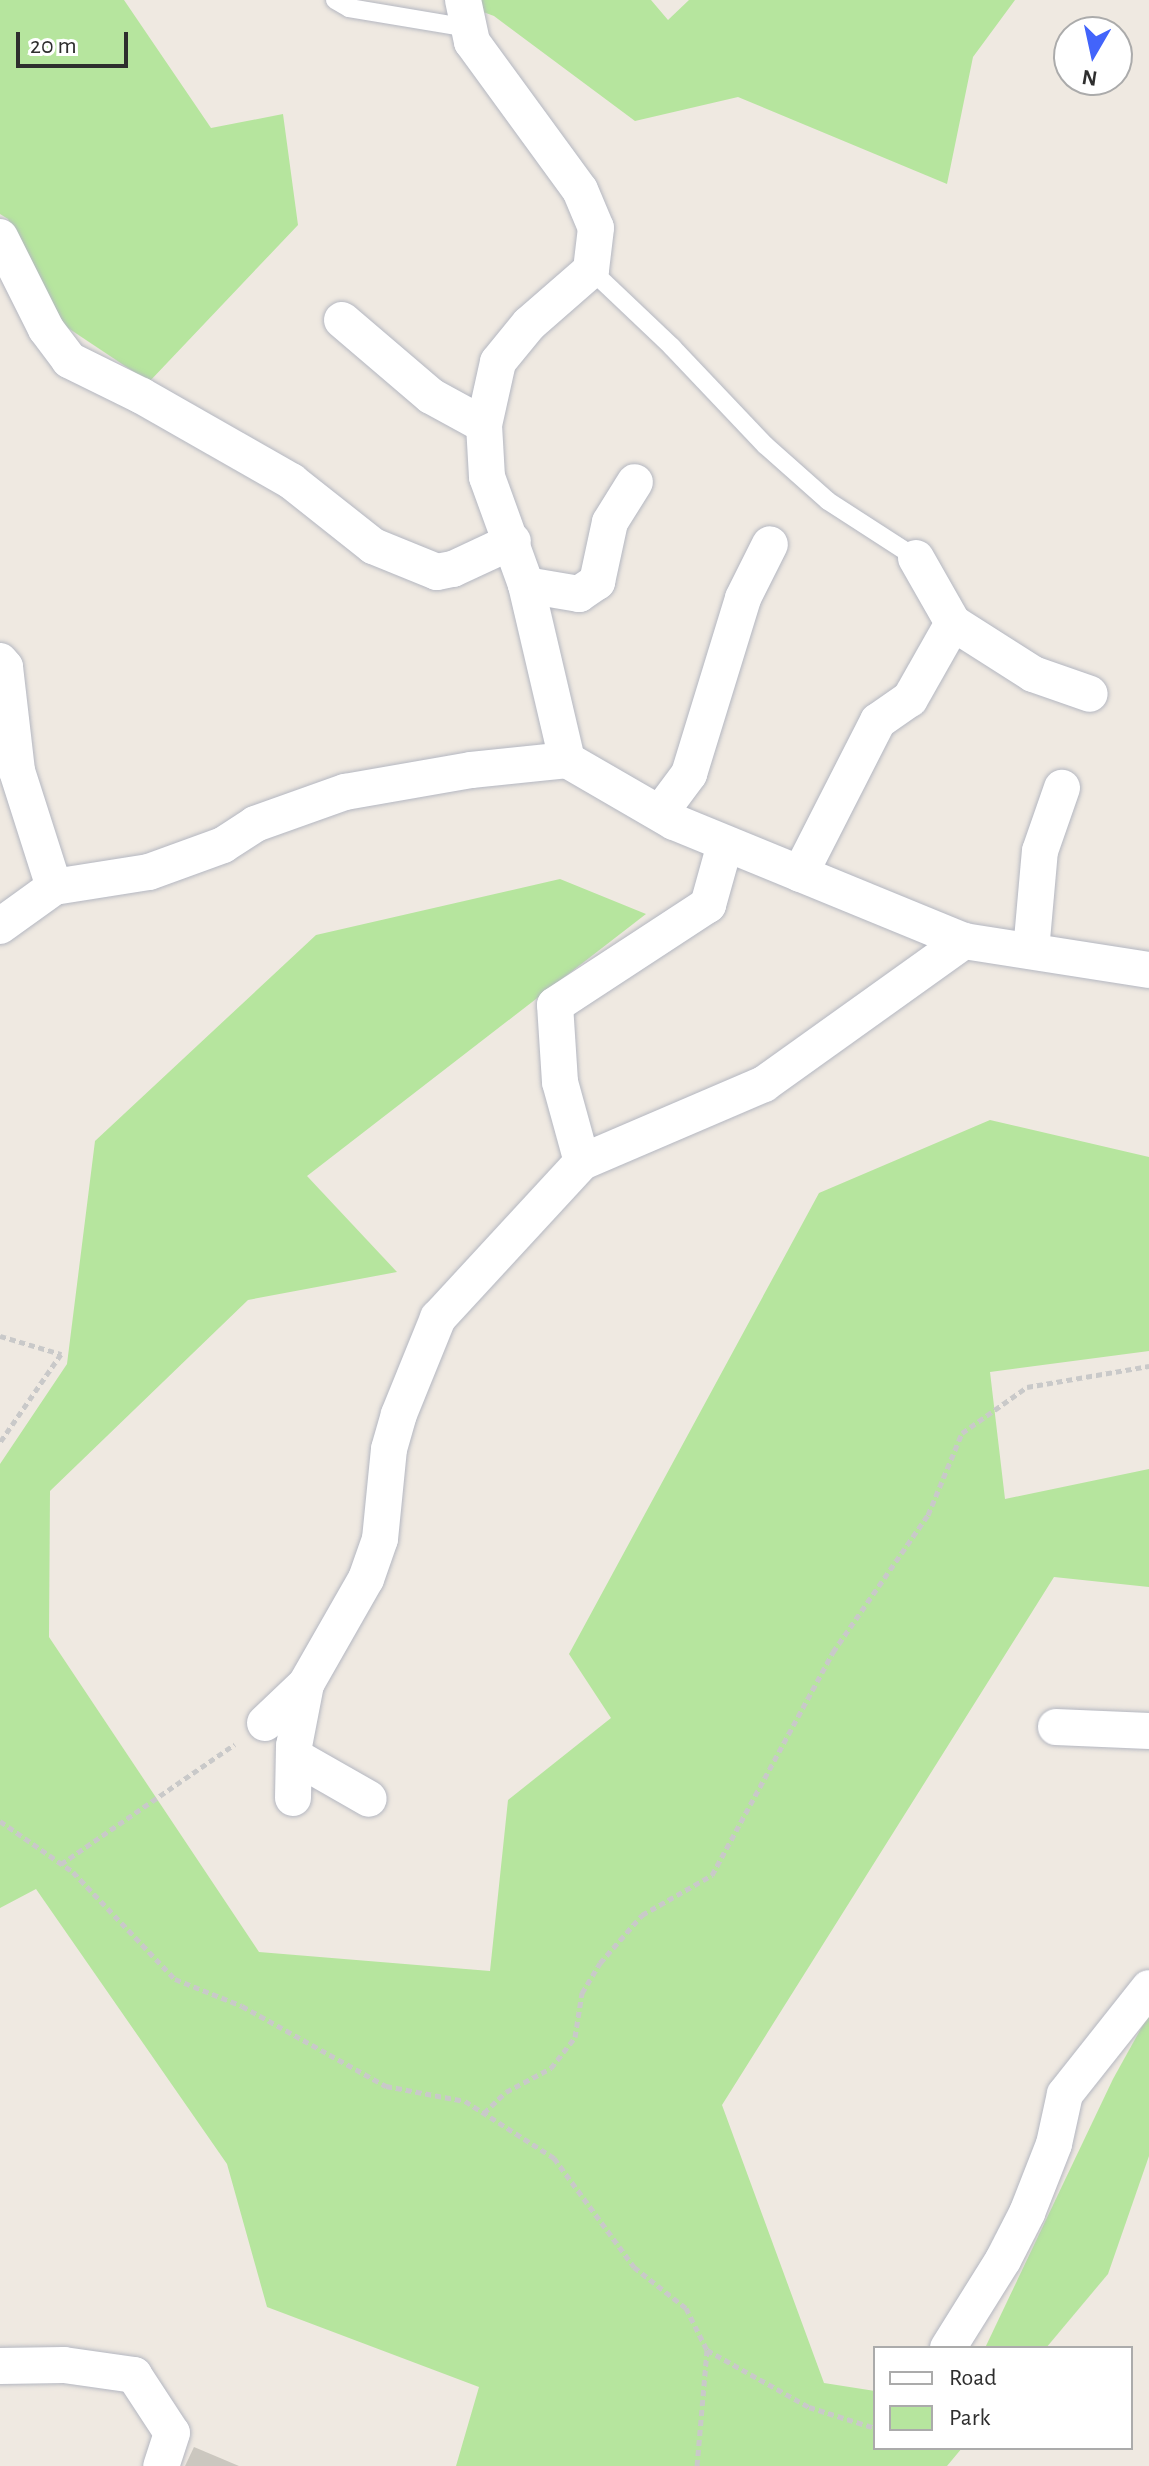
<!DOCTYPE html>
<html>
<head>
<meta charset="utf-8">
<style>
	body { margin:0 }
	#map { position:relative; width:1149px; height:2466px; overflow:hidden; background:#efe9e1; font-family:"Alegreya Sans",sans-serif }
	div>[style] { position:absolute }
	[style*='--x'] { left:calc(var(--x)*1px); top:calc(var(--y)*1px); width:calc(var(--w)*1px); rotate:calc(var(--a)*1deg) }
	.green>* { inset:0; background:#b6e59e }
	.building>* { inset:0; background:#cbc7bf }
	.path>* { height:5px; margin-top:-2.5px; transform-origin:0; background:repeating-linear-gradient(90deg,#c9c9c9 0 6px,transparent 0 10px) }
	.roads { filter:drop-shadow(0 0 2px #b4b7c1) drop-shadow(0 0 2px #b4b7c1) }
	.lane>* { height:18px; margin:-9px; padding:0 9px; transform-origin:9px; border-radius:9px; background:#fff }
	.street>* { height:36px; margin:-18px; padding:0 18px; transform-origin:18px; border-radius:18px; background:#fff }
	span { translate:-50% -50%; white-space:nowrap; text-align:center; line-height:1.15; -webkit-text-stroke:6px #fff; paint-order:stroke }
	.legend { position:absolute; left:873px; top:2346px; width:260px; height:104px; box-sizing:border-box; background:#fff; border:2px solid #ababab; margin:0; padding:10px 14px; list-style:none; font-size:24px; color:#2e2e2e }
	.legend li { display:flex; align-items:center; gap:16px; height:40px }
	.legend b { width:40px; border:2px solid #ababab }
	.north { position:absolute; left:1053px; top:16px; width:80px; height:80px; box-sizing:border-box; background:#fff; border:2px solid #ababab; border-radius:50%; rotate:189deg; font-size:22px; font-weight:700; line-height:32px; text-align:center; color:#2e2e2e }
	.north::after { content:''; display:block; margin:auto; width:28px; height:36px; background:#4264fb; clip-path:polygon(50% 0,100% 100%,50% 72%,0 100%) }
	.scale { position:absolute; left:16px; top:32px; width:112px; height:36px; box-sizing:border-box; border:4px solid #2e2e2e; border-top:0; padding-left:10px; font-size:24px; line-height:28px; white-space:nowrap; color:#2e2e2e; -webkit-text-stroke:6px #fff; paint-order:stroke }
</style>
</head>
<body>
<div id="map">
	<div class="green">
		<i style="clip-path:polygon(0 0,124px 0,211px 128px,283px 114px,298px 225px,149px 382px,65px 326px,8px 219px,0 214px)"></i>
		<i style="clip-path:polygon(451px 0,651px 0,668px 20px,689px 0,1015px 0,973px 57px,947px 184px,738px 97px,635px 121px,494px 16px)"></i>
		<i style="clip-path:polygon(560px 879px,646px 914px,307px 1176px,397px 1272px,248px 1300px,50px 1491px,49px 1637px,259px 1952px,490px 1971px,508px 1800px,611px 1718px,569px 1654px,819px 1193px,990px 1120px,1149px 1157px,1149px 1351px,990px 1372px,1005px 1499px,1149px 1469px,1149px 1587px,1054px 1577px,722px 2105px,824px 2383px,875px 2391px,875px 2448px,962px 2448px,947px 2466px,456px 2466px,479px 2387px,267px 2307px,227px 2164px,36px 1889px,0 1908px,0 1464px,67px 1364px,95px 1141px,316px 935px)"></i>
		<i style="clip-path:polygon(1149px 2014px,1149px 2156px,1108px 2274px,1046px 2348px,985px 2348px,1113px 2079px)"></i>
	</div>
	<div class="building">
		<i style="clip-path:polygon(194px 2447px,239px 2466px,185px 2466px)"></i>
	</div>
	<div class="path">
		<i style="--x:0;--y:1336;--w:64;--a:16.4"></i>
		<i style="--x:61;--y:1354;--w:107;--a:124.7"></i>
		<i style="--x:0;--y:1821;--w:89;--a:34.9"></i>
		<i style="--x:73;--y:1872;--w:148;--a:46.4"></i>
		<i style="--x:175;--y:1979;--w:72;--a:21.9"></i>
		<i style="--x:242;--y:2006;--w:165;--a:29.1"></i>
		<i style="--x:386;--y:2086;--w:80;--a:10.8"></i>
		<i style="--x:465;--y:2101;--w:106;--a:32.6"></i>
		<i style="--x:554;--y:2158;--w:135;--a:53.7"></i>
		<i style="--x:634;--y:2267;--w:66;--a:38.3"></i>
		<i style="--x:686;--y:2308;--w:47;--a:63.4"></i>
		<i style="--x:707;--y:2350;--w:116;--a:94.9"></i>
		<i style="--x:61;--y:1864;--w:211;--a:-34.6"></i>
		<i style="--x:484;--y:2113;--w:30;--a:-44"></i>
		<i style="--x:506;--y:2092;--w:51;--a:-28.1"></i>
		<i style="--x:551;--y:2068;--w:39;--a:-52"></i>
		<i style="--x:575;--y:2037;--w:45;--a:-81"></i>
		<i style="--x:582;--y:1993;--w:35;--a:-59"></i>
		<i style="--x:600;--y:1963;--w:64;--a:-48.8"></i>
		<i style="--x:642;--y:1915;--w:81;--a:-29.7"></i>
		<i style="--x:712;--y:1875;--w:254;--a:-61.5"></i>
		<i style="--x:833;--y:1652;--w:167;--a:-55.3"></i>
		<i style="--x:928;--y:1515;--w:89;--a:-67.5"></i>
		<i style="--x:962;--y:1433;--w:80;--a:-35.3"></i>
		<i style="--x:1027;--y:1387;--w:124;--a:-9.8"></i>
		<i style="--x:707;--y:2350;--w:117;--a:29.2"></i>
		<i style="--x:809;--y:2407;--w:69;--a:17.7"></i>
	</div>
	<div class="roads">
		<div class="lane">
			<i style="--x:335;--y:0;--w:16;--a:30"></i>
			<i style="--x:349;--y:8;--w:122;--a:9.5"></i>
			<i style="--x:591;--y:270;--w:112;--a:43.5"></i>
			<i style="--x:672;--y:347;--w:135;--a:46.5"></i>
			<i style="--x:765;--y:445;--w:84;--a:41.6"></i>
			<i style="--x:828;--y:501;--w:105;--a:32.9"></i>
		</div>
		<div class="street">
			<i style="--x:463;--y:0;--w:43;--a:77.9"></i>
			<i style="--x:472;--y:42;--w:183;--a:53.9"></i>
			<i style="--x:580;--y:190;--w:41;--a:67.2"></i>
			<i style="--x:596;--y:228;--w:42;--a:96.8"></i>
			<i style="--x:591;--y:270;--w:82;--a:138.9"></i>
			<i style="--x:529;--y:324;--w:49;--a:129.2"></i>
			<i style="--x:498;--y:362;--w:65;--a:102.5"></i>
			<i style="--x:484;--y:425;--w:52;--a:86.7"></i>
			<i style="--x:487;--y:477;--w:115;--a:70.1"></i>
			<i style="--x:526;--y:585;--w:180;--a:76.8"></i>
			<i style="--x:0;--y:237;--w:103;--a:63.4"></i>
			<i style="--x:46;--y:329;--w:39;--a:53"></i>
			<i style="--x:69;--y:360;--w:81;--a:26.3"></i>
			<i style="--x:142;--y:396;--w:172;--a:29.7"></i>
			<i style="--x:291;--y:481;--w:105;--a:38.4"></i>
			<i style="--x:373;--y:546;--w:69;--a:22.1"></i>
			<i style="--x:437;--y:572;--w:16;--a:-11"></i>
			<i style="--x:453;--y:569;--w:66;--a:-25"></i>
			<i style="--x:342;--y:320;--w:117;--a:40.5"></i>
			<i style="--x:431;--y:396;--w:60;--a:28.7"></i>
			<i style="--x:916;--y:558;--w:75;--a:60.4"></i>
			<i style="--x:953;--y:623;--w:95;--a:32.5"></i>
			<i style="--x:1033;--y:674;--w:60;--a:19.3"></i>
			<i style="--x:526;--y:585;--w:54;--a:9.6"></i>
			<i style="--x:579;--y:594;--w:22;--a:-34"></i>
			<i style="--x:597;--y:582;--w:61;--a:-77.8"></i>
			<i style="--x:610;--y:522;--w:47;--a:-58"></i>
			<i style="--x:0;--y:661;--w:8;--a:50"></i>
			<i style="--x:5;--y:667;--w:105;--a:83.4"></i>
			<i style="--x:17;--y:771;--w:122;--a:72.3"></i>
			<i style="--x:660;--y:813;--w:49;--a:-53.4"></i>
			<i style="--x:689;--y:774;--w:184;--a:-72.9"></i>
			<i style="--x:743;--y:598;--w:60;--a:-63.4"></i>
			<i style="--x:800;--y:874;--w:172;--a:-63"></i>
			<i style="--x:878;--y:721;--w:39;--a:-35"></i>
			<i style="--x:910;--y:699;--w:87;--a:-60.5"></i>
			<i style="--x:0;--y:926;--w:67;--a:-35.8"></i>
			<i style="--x:54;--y:887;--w:96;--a:-9"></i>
			<i style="--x:149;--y:872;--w:79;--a:-20"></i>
			<i style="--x:223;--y:845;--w:38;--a:-33"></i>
			<i style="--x:255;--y:824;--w:96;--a:-19.6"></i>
			<i style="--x:345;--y:792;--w:128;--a:-9.9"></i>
			<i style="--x:471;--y:770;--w:97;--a:-5.9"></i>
			<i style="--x:567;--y:760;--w:124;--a:30.1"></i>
			<i style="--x:674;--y:822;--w:313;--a:22.3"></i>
			<i style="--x:964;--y:941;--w:187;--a:8.9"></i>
			<i style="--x:1031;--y:951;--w:100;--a:-84.9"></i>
			<i style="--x:1040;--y:851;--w:67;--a:-70.8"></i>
			<i style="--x:582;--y:1162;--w:83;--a:-105.4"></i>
			<i style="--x:560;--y:1082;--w:77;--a:-93.7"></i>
			<i style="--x:555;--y:1005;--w:183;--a:-33.2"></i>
			<i style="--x:708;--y:905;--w:63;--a:-74.4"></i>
			<i style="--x:265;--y:1723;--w:57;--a:-43.6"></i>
			<i style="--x:306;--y:1684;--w:121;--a:-60.3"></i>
			<i style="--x:366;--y:1579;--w:42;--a:-70.7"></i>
			<i style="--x:380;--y:1539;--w:90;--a:-84.3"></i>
			<i style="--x:389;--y:1449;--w:36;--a:-74"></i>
			<i style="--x:399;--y:1414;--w:104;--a:-67.9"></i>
			<i style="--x:438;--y:1318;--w:212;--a:-47.3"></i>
			<i style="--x:582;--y:1162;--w:198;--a:-23.2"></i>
			<i style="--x:764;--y:1084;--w:246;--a:-35.6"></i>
			<i style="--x:1056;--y:1727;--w:93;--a:2.5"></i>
			<i style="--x:294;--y:1756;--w:86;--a:29.8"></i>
			<i style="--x:293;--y:1798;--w:52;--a:-88.9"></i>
			<i style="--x:294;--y:1746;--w:63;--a:-79"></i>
			<i style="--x:948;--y:2348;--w:104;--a:-58"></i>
			<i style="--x:1003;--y:2260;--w:53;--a:-62.9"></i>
			<i style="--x:1027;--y:2213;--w:74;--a:-68.6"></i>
			<i style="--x:1054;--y:2144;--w:51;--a:-77.6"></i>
			<i style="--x:1065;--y:2094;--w:135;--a:-51.6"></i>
			<i style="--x:0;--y:2366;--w:64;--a:-0.9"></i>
			<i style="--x:64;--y:2365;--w:71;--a:8.1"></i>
			<i style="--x:134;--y:2375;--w:69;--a:56.8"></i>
			<i style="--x:172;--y:2433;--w:35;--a:108"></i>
		</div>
	</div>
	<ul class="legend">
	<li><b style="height:10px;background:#fff"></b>Road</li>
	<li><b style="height:22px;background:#b6e59e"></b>Park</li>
	</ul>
	<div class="north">N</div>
	<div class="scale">20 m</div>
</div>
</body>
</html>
